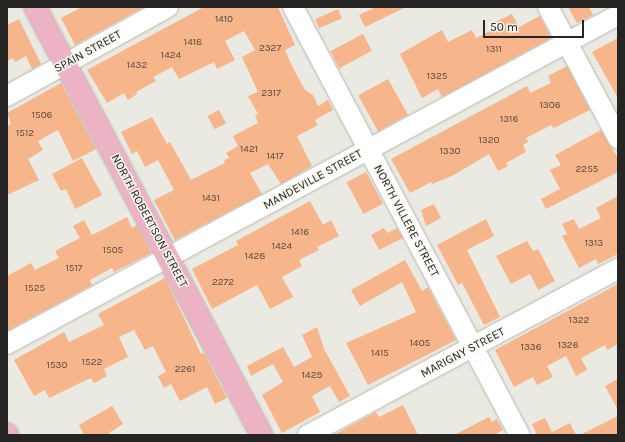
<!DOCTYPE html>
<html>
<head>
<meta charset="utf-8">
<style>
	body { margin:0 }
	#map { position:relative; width:625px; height:442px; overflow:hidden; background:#eae9e2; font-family:Karla,sans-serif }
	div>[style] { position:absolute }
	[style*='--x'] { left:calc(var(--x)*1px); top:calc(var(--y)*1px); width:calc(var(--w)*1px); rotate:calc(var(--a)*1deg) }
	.building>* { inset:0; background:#f6b58b; transform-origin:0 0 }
	.roads { filter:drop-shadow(0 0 1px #b8b7b0) drop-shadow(0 0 1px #b8b7b0) }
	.minor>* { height:20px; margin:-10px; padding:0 10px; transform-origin:10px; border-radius:10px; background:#fff }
	.major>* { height:22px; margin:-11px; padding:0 11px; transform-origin:11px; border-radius:11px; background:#ebb3c3 }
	span { translate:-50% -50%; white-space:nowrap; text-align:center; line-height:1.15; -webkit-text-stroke:3px #f8f6ef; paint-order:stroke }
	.number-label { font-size:10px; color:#5a493d }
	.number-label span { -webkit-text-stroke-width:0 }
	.street-label { font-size:12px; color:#262523 }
	.frame { position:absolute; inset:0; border:8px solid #262523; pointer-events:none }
	.scale { position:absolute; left:483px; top:20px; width:101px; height:18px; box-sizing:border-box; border:2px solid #262523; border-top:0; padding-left:5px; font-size:12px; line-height:14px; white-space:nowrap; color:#262523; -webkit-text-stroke:3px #f8f6ef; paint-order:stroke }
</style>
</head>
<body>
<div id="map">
	<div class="building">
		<i style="clip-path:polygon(82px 7px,144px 7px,75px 45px,61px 18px)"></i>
		<i style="clip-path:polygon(204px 7px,278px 7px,295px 45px,285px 50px,292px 66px,305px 90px,313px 95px,318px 106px,328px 100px,333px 110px,315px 120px,318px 125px,297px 136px,312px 166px,281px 184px,268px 164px,250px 173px,262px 194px,175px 240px,154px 200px,174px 190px,158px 160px,145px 167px,137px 151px,132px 154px,121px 132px,152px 117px,167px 144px,170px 142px,191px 180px,225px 163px,224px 160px,229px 158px,226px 153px,238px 146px,233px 136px,258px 123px,255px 116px,258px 114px,248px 96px,258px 92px,242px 57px,255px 50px,244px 31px,225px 41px,235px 60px,217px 69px,214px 62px,179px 79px,172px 67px,153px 77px,156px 81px,136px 92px,137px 94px,128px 100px,124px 93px,107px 103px,87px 70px)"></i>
		<i style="clip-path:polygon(376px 7px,406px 7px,365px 27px,359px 15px)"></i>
		<i style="clip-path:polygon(568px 7px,589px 7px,593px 15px,577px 23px)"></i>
		<i style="left:338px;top:9px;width:10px;height:25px;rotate:66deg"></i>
		<i style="clip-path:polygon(512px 14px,519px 27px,540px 16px,551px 38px,442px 97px,438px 89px,422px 98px,400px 54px,442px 30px,448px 42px,472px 30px,476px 38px,498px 27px,495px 22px)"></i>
		<i style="clip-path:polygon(19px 19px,41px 64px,32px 69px,26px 56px,15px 62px,13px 58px,7px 61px,7px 25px)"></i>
		<i style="left:363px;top:34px;width:19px;height:37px;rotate:62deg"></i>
		<i style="clip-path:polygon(618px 38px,618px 98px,592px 52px)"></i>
		<i style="clip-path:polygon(567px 66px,590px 110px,554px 128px,551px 125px,526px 138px,528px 142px,523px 145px,526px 152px,506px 163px,508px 166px,498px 171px,489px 154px,452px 176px,432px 184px,431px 182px,410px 193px,391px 159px,527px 86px,530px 93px,551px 83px,548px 76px)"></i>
		<i style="left:388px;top:79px;width:41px;height:34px;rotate:61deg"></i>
		<i style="clip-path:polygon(61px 83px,96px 149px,73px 161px,58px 130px,38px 141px,43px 150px,28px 159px,39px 180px,7px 195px,7px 126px,11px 124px,7px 113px)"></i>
		<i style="left:219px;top:110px;width:15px;height:13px;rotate:62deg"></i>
		<i style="clip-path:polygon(601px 130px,618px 158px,618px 172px,546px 209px,541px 199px,560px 189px,550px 170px,561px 165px,555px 155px)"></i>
		<i style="clip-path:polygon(82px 158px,102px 195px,75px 209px,66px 189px,61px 191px,52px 174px)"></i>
		<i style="left:366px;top:172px;width:36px;height:22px;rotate:62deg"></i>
		<i style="clip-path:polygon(618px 196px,618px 254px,598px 264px,596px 259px,579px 268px,562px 236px,567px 234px,562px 224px,574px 219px,579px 229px,601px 218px,596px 208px)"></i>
		<i style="clip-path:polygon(310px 201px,323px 225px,331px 220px,339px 236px,317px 247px,319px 250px,299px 260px,302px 266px,282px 277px,293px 297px,270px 309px,257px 285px,212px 309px,192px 269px,238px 245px,236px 241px)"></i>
		<i style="clip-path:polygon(434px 204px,441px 218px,426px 226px,421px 210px)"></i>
		<i style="clip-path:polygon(127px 217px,132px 228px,137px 225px,151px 253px,114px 272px,112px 268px,90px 280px,92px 285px,7px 331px,7px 276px,31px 263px,35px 270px,59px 258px,55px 251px,80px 238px,73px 226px,84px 220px,92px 235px)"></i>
		<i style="clip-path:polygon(486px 219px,494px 236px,467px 250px,500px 317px,484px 325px,462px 283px,458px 285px,437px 245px)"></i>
		<i style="clip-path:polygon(384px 228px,387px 233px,397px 228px,403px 238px,379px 250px,371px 235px)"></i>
		<i style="clip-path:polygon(527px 241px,533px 251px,538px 249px,555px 281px,538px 290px,530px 274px,511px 284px,496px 256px)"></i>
		<i style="clip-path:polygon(405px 260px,422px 291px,428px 287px,456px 340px,368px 385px,346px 343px,416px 312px,402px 282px,360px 306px,351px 290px)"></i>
		<i style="clip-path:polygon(165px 278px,201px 354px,204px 353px,227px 398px,215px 404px,207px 387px,180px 401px,171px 384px,164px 388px,158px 376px,166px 372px,153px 346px,145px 350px,134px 330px,119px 337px,128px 357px,104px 369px,107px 376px,94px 383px,91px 378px,49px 398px,45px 390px,34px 396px,14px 360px,64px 332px,69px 342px,104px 325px,98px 314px)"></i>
		<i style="clip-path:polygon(618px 284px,618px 344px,607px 350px,605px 345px,581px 358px,587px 370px,576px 376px,566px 356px,547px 366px,553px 377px,537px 385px,533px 377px,514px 387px,495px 350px)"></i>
		<i style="clip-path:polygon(317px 327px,324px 349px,350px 396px,339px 402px,330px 386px,312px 396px,320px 412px,282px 433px,262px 395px,283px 382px,273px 364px,251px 376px,247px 366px,283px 347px,294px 367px,312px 357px,302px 335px)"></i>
		<i style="clip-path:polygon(618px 379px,618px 410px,605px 386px)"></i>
		<i style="clip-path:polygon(403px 405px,418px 435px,334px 435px,376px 412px,379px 417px)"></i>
		<i style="clip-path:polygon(112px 406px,123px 424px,106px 435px,84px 435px,79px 425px)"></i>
		<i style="clip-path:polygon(618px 416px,618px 435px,580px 435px)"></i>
		<i style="clip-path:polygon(489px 417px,492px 422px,497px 419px,503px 430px,494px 435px,454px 435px)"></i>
		<i style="clip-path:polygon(545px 418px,552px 432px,570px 423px,576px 435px,537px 435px,532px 424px)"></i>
	</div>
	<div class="roads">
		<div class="minor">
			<i style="--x:293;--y:7;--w:484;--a:62.1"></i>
			<i style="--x:548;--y:7;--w:149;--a:61.9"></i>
			<i style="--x:7;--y:96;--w:184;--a:-28.9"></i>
			<i style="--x:7;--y:344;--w:694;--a:-28.3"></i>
			<i style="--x:308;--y:435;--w:352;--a:-28.2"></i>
		</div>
		<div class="major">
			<i style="--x:35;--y:7;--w:484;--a:62.1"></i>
			<i style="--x:7;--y:434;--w:1;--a:90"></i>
		</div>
	</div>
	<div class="number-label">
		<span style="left:224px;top:20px">1410</span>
		<span style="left:193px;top:43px">1418</span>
		<span style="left:270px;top:49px">2327</span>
		<span style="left:494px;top:50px">1311</span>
		<span style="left:171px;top:56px">1424</span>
		<span style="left:137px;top:66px">1432</span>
		<span style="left:437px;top:77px">1325</span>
		<span style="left:271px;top:94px">2317</span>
		<span style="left:550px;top:106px">1306</span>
		<span style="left:42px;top:116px">1506</span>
		<span style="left:509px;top:120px">1316</span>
		<span style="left:25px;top:134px">1512</span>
		<span style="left:489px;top:141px">1320</span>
		<span style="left:249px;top:150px">1421</span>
		<span style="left:450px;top:152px">1330</span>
		<span style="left:275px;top:157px">1417</span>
		<span style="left:587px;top:170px">2255</span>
		<span style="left:211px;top:199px">1431</span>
		<span style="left:300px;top:233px">1416</span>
		<span style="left:594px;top:244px">1313</span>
		<span style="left:282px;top:247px">1424</span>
		<span style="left:113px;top:251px">1505</span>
		<span style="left:255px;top:257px">1428</span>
		<span style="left:74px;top:269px">1517</span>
		<span style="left:223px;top:283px">2272</span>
		<span style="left:35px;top:289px">1525</span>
		<span style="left:579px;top:321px">1322</span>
		<span style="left:420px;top:344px">1405</span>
		<span style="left:568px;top:346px">1326</span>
		<span style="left:531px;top:348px">1336</span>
		<span style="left:380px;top:354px">1415</span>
		<span style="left:92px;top:363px">1522</span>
		<span style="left:57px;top:366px">1530</span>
		<span style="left:185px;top:370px">2261</span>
		<span style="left:312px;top:376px">1429</span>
	</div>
	<div class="street-label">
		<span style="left:88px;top:52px;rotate:-29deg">SPAIN STREET</span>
		<span style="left:313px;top:180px;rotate:-29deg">MANDEVILLE STREET</span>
		<span style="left:149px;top:221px;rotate:62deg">NORTH ROBERTSON STREET</span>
		<span style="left:406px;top:221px;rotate:62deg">NORTH VILLERE STREET</span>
		<span style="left:463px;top:353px;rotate:-28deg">MARIGNY STREET</span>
	</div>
	<div class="frame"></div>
	<div class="scale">50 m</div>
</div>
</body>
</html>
